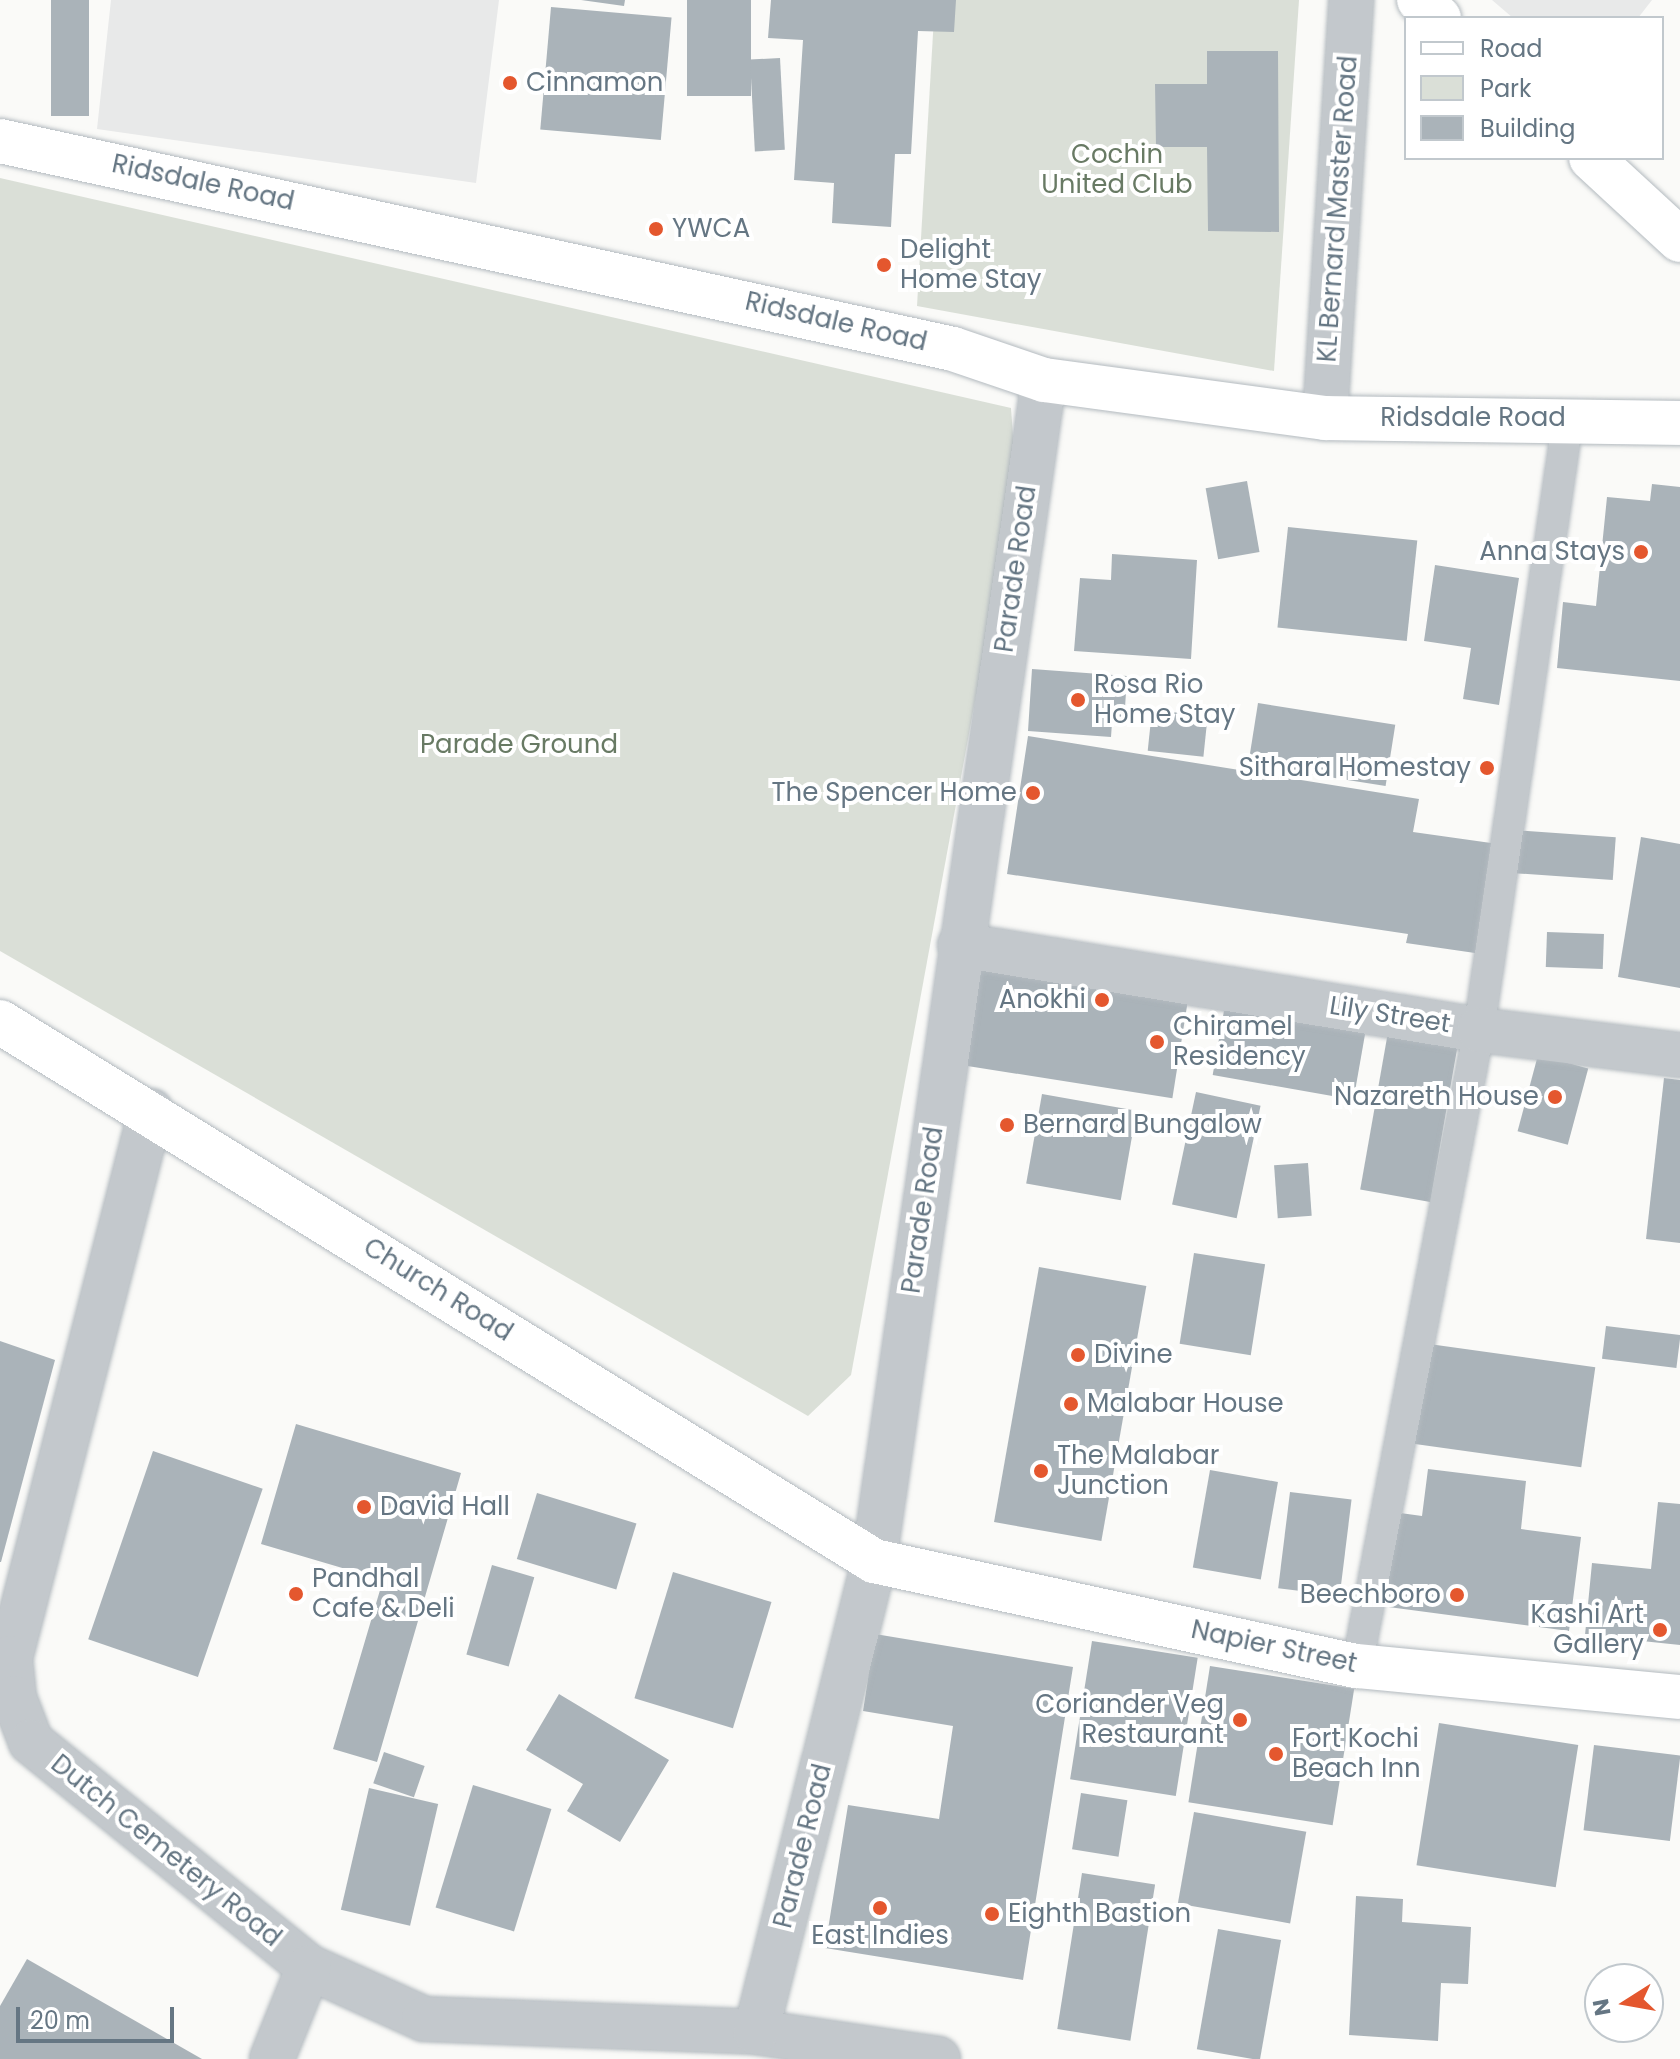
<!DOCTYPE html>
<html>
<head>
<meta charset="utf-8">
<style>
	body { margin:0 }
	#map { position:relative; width:1680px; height:2059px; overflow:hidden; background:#fafaf8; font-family:Poppins,sans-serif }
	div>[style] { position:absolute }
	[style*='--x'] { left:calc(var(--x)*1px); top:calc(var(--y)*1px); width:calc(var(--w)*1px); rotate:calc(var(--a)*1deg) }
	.built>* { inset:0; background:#e8e9e9 }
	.green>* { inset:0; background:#dadfd7 }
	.building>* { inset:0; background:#aab3b9; transform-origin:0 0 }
	.roads { filter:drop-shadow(0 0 2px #b3babf) drop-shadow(0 0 2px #b3babf) }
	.lane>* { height:30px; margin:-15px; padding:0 15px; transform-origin:15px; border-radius:15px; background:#c3c8cc }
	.street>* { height:44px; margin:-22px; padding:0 22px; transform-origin:22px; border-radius:22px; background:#c3c8cc }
	.secondary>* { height:44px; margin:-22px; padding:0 22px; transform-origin:22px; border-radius:22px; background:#fff }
	.dots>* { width:22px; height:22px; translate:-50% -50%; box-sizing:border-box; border:4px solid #fff; border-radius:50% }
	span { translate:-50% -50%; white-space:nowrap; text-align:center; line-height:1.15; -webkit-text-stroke:8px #fff; paint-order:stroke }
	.poi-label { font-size:26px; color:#657683 }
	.left { translate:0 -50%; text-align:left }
	.right { translate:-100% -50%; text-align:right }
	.park-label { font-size:26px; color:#687a64 }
	.street-label { font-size:26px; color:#657683 }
	.legend { position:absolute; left:1404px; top:16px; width:260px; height:144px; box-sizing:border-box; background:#fff; border:2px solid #c1c8cd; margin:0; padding:10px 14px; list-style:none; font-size:24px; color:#657683 }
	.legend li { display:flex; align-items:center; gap:16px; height:40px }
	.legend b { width:40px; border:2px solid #c1c8cd }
	.north { position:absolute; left:1584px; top:1963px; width:80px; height:80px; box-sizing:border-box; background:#fff; border:2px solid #c1c8cd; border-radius:50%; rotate:259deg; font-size:22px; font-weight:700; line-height:32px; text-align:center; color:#657683 }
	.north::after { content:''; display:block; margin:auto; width:28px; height:36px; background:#e4572e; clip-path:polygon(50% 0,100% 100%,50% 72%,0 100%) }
	.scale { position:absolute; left:16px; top:2007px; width:158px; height:36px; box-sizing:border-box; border:4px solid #657683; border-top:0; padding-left:10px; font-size:24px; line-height:28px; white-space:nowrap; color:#657683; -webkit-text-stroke:6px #fff; paint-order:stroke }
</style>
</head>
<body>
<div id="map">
	<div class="built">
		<i style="clip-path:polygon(111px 0,499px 0,476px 183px,97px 129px)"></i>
		<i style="clip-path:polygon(1492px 0,1652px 0,1638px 18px,1513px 18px)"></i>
	</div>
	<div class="green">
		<i style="clip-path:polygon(935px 0,1299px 0,1274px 371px,917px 306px)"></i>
		<i style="clip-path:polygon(0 178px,1011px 408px,1016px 478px,851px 1375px,808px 1416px,0 951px)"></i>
	</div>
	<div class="building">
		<i style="left:51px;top:0;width:38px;height:116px"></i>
		<i style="clip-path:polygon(581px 0,625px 0,624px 6px)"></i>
		<i style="left:687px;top:0;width:64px;height:96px"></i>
		<i style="clip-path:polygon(771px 0,956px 0,954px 32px,918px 31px,911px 154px,895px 154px,891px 227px,832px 223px,834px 183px,794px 180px,803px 40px,768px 38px)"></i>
		<i style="left:551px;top:7px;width:121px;height:123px;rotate:5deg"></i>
		<i style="clip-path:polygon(1207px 51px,1278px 51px,1279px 232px,1208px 231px,1207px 147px,1156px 147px,1155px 84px,1207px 84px)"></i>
		<i style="left:780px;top:58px;width:92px;height:30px;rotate:87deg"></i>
		<i style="left:1247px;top:481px;width:72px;height:42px;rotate:80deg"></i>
		<i style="clip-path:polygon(1652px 484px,1680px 487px,1680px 681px,1557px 668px,1563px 602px,1596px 606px,1607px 497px,1650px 501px)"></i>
		<i style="left:1288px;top:527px;width:130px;height:101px;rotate:6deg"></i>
		<i style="clip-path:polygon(1112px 554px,1197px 560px,1191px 659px,1074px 651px,1080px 578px,1111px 580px)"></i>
		<i style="clip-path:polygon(1435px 565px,1519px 578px,1499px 705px,1463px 699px,1471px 648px,1424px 641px)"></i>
		<i style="clip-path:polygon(1032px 669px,1127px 676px,1124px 724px,1112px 723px,1111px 737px,1028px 731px)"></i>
		<i style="left:1258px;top:703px;width:139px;height:62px;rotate:9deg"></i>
		<i style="left:1152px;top:710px;width:56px;height:41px;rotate:6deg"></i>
		<i style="clip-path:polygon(1028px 736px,1419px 799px,1413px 832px,1491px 843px,1475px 953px,1406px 943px,1408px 934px,1007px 874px)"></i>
		<i style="left:1513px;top:830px;width:103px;height:43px;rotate:4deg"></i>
		<i style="clip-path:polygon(1641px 837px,1680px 844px,1680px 988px,1618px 977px)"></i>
		<i style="left:1547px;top:932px;width:57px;height:35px;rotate:2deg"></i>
		<i style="left:983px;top:958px;width:209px;height:109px;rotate:9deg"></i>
		<i style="left:1225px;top:1005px;width:143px;height:71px;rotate:10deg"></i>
		<i style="left:1388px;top:1032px;width:71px;height:160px;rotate:10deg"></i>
		<i style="left:1538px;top:1055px;width:52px;height:79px;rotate:15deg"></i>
		<i style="clip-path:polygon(1664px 1078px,1680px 1080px,1680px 1243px,1646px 1239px)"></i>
		<i style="left:1196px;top:1092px;width:66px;height:115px;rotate:12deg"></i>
		<i style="left:1042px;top:1094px;width:96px;height:91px;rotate:10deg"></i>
		<i style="left:1308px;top:1163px;width:53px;height:34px;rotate:86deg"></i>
		<i style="left:1194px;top:1253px;width:72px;height:92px;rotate:9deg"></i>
		<i style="left:1039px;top:1267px;width:109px;height:259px;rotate:10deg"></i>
		<i style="left:1606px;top:1326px;width:75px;height:33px;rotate:7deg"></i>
		<i style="clip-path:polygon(0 1341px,55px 1360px,1px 1562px,0 1562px)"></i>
		<i style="left:1422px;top:1343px;width:175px;height:101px;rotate:8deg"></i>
		<i style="clip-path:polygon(296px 1424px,461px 1473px,377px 1762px,333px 1749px,383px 1580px,261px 1544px)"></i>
		<i style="left:153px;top:1451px;width:116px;height:199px;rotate:19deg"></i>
		<i style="clip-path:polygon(1428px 1469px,1526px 1481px,1521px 1529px,1581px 1537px,1569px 1631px,1381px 1606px,1393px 1512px,1422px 1516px)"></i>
		<i style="left:1210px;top:1470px;width:69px;height:99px;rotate:10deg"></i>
		<i style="left:1290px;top:1492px;width:62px;height:97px;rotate:7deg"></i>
		<i style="left:537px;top:1493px;width:104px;height:69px;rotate:17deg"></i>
		<i style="clip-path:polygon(1658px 1502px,1680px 1504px,1680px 1645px,1585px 1635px,1592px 1563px,1651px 1569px)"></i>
		<i style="left:492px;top:1565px;width:44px;height:93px;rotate:16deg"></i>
		<i style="left:673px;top:1572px;width:103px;height:132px;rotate:17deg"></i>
		<i style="clip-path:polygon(875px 1634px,1073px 1667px,1023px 1980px,825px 1948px,848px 1805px,939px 1819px,953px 1726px,863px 1711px)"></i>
		<i style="left:1092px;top:1641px;width:107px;height:140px;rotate:9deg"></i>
		<i style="left:1210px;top:1666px;width:146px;height:138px;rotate:9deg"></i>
		<i style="clip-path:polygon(559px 1694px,669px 1760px,620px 1842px,567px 1811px,583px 1784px,526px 1750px)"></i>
		<i style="left:1439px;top:1723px;width:141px;height:144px;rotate:9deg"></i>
		<i style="left:1594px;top:1745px;width:87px;height:86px;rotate:7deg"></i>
		<i style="left:384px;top:1752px;width:43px;height:33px;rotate:19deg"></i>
		<i style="left:473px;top:1785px;width:82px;height:128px;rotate:17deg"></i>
		<i style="left:369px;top:1788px;width:71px;height:125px;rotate:13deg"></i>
		<i style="left:1081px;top:1793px;width:47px;height:57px;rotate:9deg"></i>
		<i style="left:1194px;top:1812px;width:114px;height:93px;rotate:10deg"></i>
		<i style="left:1082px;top:1873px;width:74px;height:158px;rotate:9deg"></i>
		<i style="clip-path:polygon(1356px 1896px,1403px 1899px,1402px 1922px,1471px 1927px,1468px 1984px,1441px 1983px,1438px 2041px,1349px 2035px)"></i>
		<i style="left:1218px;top:1929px;width:64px;height:122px;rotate:10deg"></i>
		<i style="clip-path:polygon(27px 1959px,202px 2059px,0 2059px,0 2006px)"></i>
	</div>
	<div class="roads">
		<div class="lane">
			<i style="--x:1357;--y:1666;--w:648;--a:-79.14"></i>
			<i style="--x:1479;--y:1030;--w:617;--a:-81.71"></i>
		</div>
		<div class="street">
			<i style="--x:1325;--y:418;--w:419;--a:-86.4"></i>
			<i style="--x:960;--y:945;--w:526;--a:9.3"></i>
			<i style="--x:1479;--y:1030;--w:203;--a:7.1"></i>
			<i style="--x:151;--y:1111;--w:565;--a:104.45"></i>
			<i style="--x:10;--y:1658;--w:40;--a:84.3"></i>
			<i style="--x:14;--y:1698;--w:47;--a:68.9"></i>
			<i style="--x:31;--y:1742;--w:358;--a:39"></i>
			<i style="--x:309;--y:1967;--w:126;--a:24.3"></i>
			<i style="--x:424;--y:2019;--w:332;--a:2.2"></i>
			<i style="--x:756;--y:2032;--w:184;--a:8.4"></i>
			<i style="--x:756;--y:2032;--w:486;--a:-75.9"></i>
			<i style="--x:874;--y:1561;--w:1193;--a:-81.81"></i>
			<i style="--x:272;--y:2059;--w:99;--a:-68.1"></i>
		</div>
		<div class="secondary">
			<i style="--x:1419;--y:0;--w:27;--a:42"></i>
			<i style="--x:0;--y:141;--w:975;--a:12.31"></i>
			<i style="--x:953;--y:349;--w:96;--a:18.8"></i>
			<i style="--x:1044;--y:380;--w:284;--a:7.7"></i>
			<i style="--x:1325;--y:418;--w:355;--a:0.8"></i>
			<i style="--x:1591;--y:158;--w:121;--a:42.7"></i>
			<i style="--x:0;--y:1022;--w:1027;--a:31.66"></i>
			<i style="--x:874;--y:1561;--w:494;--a:12.3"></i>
			<i style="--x:1357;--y:1666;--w:324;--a:5.5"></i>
		</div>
	</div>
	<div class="dots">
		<i style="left:510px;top:83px;background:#e4572e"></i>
		<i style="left:656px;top:229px;background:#e4572e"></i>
		<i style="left:884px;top:265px;background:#e4572e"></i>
		<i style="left:1641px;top:552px;background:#e4572e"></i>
		<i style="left:1078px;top:700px;background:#e4572e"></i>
		<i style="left:1487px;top:768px;background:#e4572e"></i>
		<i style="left:1033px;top:793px;background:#e4572e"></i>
		<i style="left:1102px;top:1000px;background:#e4572e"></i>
		<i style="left:1157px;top:1042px;background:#e4572e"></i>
		<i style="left:1555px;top:1097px;background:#e4572e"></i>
		<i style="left:1007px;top:1125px;background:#e4572e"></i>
		<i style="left:1078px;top:1355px;background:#e4572e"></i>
		<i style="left:1071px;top:1404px;background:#e4572e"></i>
		<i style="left:1041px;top:1471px;background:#e4572e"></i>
		<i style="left:364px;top:1507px;background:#e4572e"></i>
		<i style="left:296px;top:1594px;background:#e4572e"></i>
		<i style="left:1457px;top:1595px;background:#e4572e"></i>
		<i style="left:1660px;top:1630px;background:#e4572e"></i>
		<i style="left:1240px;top:1720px;background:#e4572e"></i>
		<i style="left:1276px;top:1754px;background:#e4572e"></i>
		<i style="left:880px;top:1908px;background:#e4572e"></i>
		<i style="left:992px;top:1914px;background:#e4572e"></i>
	</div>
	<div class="poi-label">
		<span class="left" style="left:526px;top:83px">Cinnamon</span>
		<span class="left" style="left:672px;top:229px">YWCA</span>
		<span class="left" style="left:900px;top:265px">Delight<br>Home Stay</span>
		<span class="right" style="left:1625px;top:552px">Anna Stays</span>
		<span class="left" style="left:1094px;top:700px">Rosa Rio<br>Home Stay</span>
		<span class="right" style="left:1471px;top:768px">Sithara Homestay</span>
		<span class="right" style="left:1017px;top:793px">The Spencer Home</span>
		<span class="right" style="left:1086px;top:1000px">Anokhi</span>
		<span class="left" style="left:1173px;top:1042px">Chiramel<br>Residency</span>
		<span class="right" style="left:1539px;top:1097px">Nazareth House</span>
		<span class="left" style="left:1023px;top:1125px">Bernard Bungalow</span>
		<span class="left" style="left:1094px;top:1355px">Divine</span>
		<span class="left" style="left:1087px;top:1404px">Malabar House</span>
		<span class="left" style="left:1057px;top:1471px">The Malabar<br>Junction</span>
		<span class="left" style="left:380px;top:1507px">David Hall</span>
		<span class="left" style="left:312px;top:1594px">Pandhal<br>Cafe &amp; Deli</span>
		<span class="right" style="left:1441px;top:1595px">Beechboro</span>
		<span class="right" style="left:1644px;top:1630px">Kashi Art<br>Gallery</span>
		<span class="right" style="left:1224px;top:1720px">Coriander Veg<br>Restaurant</span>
		<span class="left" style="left:1292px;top:1754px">Fort Kochi<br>Beach Inn</span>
		<span class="left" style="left:1008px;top:1914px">Eighth Bastion</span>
		<span style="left:880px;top:1936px">East Indies</span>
	</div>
	<div class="park-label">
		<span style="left:1117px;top:170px">Cochin<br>United Club</span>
		<span style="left:519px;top:745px">Parade Ground</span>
	</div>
	<div class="street-label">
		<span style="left:203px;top:183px;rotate:12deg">Ridsdale Road</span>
		<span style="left:1338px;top:209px;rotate:-86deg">KL Bernard Master Road</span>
		<span style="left:836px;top:322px;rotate:13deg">Ridsdale Road</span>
		<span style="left:1473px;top:418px">Ridsdale Road</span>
		<span style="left:1016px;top:569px;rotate:-82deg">Parade Road</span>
		<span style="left:1390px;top:1015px;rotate:9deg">Lily Street</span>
		<span style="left:923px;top:1210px;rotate:-82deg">Parade Road</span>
		<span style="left:438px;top:1290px;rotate:32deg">Church Road</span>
		<span style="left:1274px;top:1647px;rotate:12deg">Napier Street</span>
		<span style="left:803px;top:1846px;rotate:-76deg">Parade Road</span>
		<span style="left:166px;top:1851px;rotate:39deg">Dutch Cemetery Road</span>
	</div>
	<ul class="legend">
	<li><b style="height:10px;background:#fff"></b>Road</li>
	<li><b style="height:22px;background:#dadfd7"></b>Park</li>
	<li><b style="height:22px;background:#aab3b9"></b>Building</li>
	</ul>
	<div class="north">N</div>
	<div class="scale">20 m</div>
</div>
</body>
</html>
